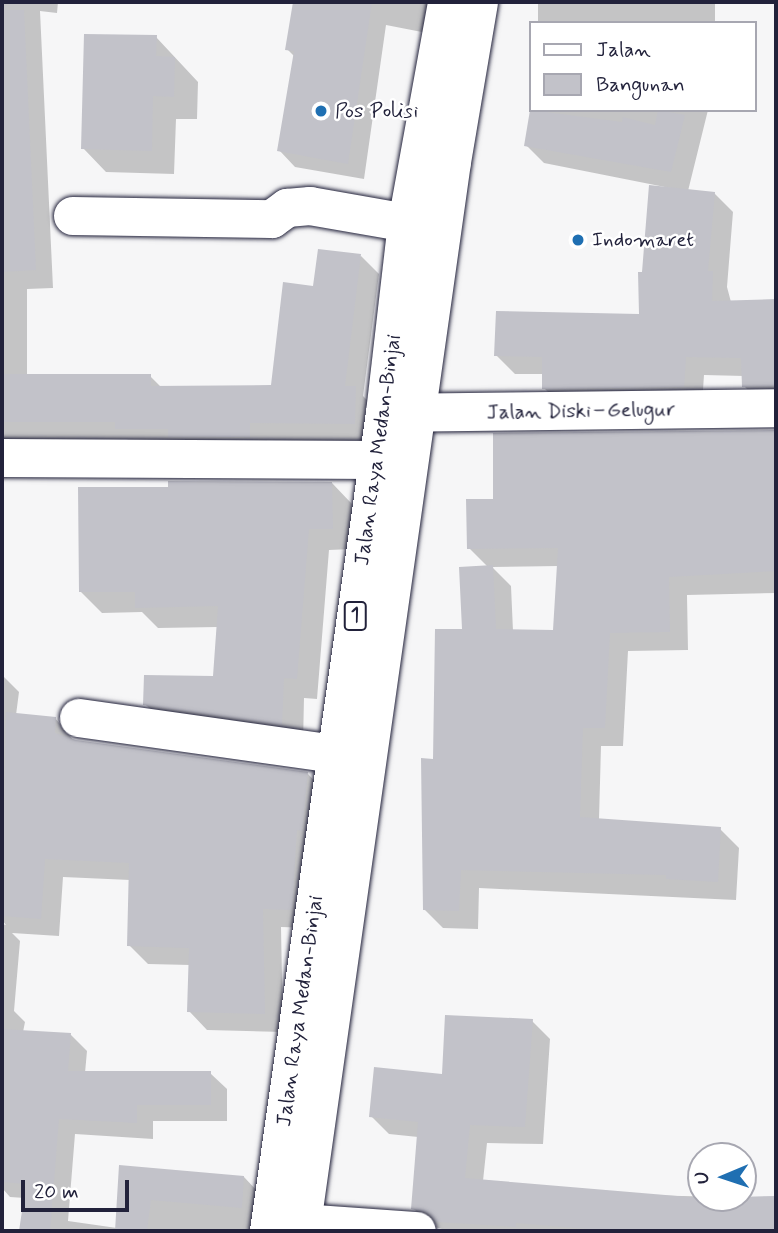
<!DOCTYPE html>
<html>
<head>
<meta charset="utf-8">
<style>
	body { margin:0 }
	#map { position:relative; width:778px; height:1233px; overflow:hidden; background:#f6f6f7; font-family:Mynerve,sans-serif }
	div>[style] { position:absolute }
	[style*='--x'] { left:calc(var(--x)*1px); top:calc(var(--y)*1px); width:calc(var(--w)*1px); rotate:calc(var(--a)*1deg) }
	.shadow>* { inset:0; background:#0003; transform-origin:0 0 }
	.building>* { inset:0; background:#c2c2c9 }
	.roads { filter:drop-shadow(0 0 2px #22223b) drop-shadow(0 0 2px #22223b) }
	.street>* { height:38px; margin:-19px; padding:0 19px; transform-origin:19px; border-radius:19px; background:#fff }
	.secondary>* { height:38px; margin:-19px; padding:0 19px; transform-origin:19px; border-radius:19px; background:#fff }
	.highway>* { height:38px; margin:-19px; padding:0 19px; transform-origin:19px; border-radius:19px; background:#fff }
	.dots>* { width:19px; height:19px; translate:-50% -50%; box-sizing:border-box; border:4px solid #fff; border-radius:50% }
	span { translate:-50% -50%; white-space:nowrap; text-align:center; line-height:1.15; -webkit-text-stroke:5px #fff; paint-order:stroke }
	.shield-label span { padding:2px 5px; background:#fff; border:2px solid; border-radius:5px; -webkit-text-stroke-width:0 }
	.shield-label { font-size:19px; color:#22223b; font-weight:700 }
	.poi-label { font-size:21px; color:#22223b }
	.left { translate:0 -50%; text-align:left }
	.street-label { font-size:21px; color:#22223b }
	.frame { position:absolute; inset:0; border:4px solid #22223b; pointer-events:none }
	.legend { position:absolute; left:529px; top:21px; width:228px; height:91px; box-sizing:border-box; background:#fff; border:2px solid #a7a7b1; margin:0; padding:9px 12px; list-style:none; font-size:21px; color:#22223b }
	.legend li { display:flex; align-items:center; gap:14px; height:35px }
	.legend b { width:35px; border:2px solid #a7a7b1 }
	.north { position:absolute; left:687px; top:1142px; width:70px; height:70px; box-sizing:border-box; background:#fff; border:2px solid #a7a7b1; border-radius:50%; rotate:268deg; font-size:19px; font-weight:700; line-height:28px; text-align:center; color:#22223b }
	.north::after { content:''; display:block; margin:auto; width:24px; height:32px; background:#1f6fb2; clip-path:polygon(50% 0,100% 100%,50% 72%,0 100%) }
	.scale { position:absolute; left:21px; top:1180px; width:108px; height:32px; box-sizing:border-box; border:4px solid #22223b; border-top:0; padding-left:9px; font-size:21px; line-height:24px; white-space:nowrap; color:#22223b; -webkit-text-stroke:5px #fff; paint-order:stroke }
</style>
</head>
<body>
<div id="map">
	<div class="shadow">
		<i style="clip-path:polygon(2px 2px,58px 2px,57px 13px,40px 11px,53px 288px,27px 289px,27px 376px,150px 376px,161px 387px,272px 386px,315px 288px,361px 256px,379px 274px,363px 396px,373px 406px,373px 441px,267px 440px,267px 455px,134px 446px,127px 439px,2px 440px)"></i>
		<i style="clip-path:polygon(296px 2px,433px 2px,427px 33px,386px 25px,364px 179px,295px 167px,279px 150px,295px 57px,287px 49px)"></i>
		<i style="left:538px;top:2px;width:177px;height:21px"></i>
		<i style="clip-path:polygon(156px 37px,198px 82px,197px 119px,176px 119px,174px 174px,106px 172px,83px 148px)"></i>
		<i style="clip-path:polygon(532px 110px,708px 110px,688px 191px,714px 193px,733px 212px,727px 287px,731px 302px,776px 300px,776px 404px,763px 405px,744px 386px,744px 376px,704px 375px,702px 405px,563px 407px,544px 388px,544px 374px,515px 374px,496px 355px,641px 315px,643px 274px,685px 191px,544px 163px,526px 145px)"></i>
		<i style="clip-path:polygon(evenodd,776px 432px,776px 593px,687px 595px,688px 650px,628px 651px,623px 746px,601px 746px,599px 820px,720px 829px,739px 848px,736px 900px,479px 888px,478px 929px,443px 928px,424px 909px,435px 761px,463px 631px,488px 567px,469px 548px,495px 501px,495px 435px,776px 432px,559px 566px,554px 632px,513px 631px,511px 586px,492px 567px,559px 566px)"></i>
		<i style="clip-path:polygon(332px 483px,352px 504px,353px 549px,329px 550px,317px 699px,304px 698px,303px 744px,166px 725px,145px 704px,215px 678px,218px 627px,158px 628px,142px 612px,102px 613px,81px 592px,169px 489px)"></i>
		<i style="clip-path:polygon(2px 675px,19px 692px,16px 715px,55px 718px,74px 741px,308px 774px,326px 793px,311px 928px,281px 927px,283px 1032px,207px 1030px,189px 1011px,190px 965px,148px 964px,129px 945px,130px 880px,63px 877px,59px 936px,12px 933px,20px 941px,14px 1011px,25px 1022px,23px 1032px,71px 1035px,87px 1051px,85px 1073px,210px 1073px,227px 1089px,227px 1121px,153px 1121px,153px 1139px,75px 1134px,68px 1221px,117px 1228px,121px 1166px,244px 1177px,260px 1194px,258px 1224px,250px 1223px,250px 1231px,21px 1231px,25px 1198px,10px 1197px,2px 1188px,2px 924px,6px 925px,2px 920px)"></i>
		<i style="clip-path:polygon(532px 1021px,550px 1039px,543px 1144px,487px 1143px,483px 1181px,636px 1195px,776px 1198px,776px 1231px,449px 1231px,431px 1226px,413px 1208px,418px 1137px,389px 1134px,371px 1116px)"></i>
	</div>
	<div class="building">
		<i style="clip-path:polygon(293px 2px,372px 2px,348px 164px,277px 151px,294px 51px,285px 50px)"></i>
		<i style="clip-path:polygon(2px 10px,24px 10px,36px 270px,2px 272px)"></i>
		<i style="clip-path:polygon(84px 34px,157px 35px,156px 56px,175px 57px,174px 97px,153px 96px,152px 151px,81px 149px)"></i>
		<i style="clip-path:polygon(530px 110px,622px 122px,623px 117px,655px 125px,658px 110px,685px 115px,671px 172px,524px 146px)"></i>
		<i style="clip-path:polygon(649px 185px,715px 192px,708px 271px,713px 271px,712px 301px,776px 299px,776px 386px,742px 387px,741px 358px,686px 357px,684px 387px,542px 389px,542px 357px,494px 356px,496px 311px,639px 314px,638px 272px,642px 272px)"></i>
		<i style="clip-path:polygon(318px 249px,361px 254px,345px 386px,356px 386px,355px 424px,250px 423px,250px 437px,168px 437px,168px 429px,115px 429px,115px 422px,2px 422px,2px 374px,151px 374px,151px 386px,271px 385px,283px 282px,313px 286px)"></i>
		<i style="clip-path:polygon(776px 430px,776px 571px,669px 577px,670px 632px,610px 633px,605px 728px,583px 728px,580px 817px,721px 827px,718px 882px,666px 879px,666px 875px,461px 870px,459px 911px,423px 910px,421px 758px,433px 759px,435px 629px,462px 629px,459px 567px,493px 565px,496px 629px,553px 630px,558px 548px,467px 549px,466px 499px,493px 499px,493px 433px)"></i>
		<i style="clip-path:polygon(168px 481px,332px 482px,333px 529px,309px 529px,297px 679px,284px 678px,282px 725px,143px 705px,144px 675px,213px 676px,218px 606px,135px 608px,135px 592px,79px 592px,78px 487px,168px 487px)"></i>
		<i style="clip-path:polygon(6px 712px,56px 717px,55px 733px,76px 740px,308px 772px,302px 831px,297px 830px,292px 910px,263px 909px,265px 1014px,187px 1012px,189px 948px,127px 946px,129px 863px,45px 859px,41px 919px,2px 916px)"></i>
		<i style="clip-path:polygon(445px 1015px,533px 1019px,525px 1127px,470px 1125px,465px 1178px,701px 1198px,776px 1196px,776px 1231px,612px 1231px,516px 1223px,516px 1227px,437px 1222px,429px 1213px,411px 1209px,418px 1122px,369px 1117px,374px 1067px,442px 1074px)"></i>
		<i style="clip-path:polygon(2px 1029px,71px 1033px,68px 1071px,211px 1071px,211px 1105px,137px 1105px,137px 1123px,59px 1119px,50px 1231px,19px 1231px,26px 1184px,2px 1182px)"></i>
		<i style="clip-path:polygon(119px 1165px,244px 1176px,242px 1208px,151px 1200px,147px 1231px,115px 1231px)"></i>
	</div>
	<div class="roads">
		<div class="street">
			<i style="--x:73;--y:216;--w:199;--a:0.9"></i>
			<i style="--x:272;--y:219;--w:19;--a:-36"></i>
			<i style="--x:287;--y:208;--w:23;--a:-5"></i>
			<i style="--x:310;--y:206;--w:98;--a:9.9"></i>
			<i style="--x:2;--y:458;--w:376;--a:0.3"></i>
			<i style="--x:378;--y:460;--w:31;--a:9"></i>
			<i style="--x:79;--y:718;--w:259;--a:8"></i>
			<i style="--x:302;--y:1223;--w:115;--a:4"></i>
		</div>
		<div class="secondary">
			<i style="--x:385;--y:413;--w:391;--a:-0.7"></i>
		</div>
		<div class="highway">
			<i style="--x:269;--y:1231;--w:826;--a:-81.93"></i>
			<i style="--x:385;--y:413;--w:191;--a:-83.4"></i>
			<i style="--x:407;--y:223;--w:225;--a:-79.7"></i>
			<i style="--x:301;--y:1231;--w:1080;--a:-81.96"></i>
			<i style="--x:452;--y:162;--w:162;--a:-80.4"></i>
		</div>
	</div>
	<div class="dots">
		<i style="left:321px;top:111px;background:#1f6fb2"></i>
		<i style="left:578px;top:240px;background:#1f6fb2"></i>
	</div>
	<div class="shield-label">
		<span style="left:355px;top:616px">1</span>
	</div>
	<div class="poi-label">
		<span class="left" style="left:335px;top:111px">Pos Polisi</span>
		<span class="left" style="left:592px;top:240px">Indomaret</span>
	</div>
	<div class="street-label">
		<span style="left:581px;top:411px;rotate:-1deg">Jalan Diski–Gelugur</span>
		<span style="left:378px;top:450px;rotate:-82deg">Jalan Raya Medan-Binjai</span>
		<span style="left:300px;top:1011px;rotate:-82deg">Jalan Raya Medan-Binjai</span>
	</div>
	<div class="frame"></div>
	<ul class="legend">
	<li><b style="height:9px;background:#fff"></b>Jalan</li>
	<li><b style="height:19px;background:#c2c2c9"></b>Bangunan</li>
	</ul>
	<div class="north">U</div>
	<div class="scale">20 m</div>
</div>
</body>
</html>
